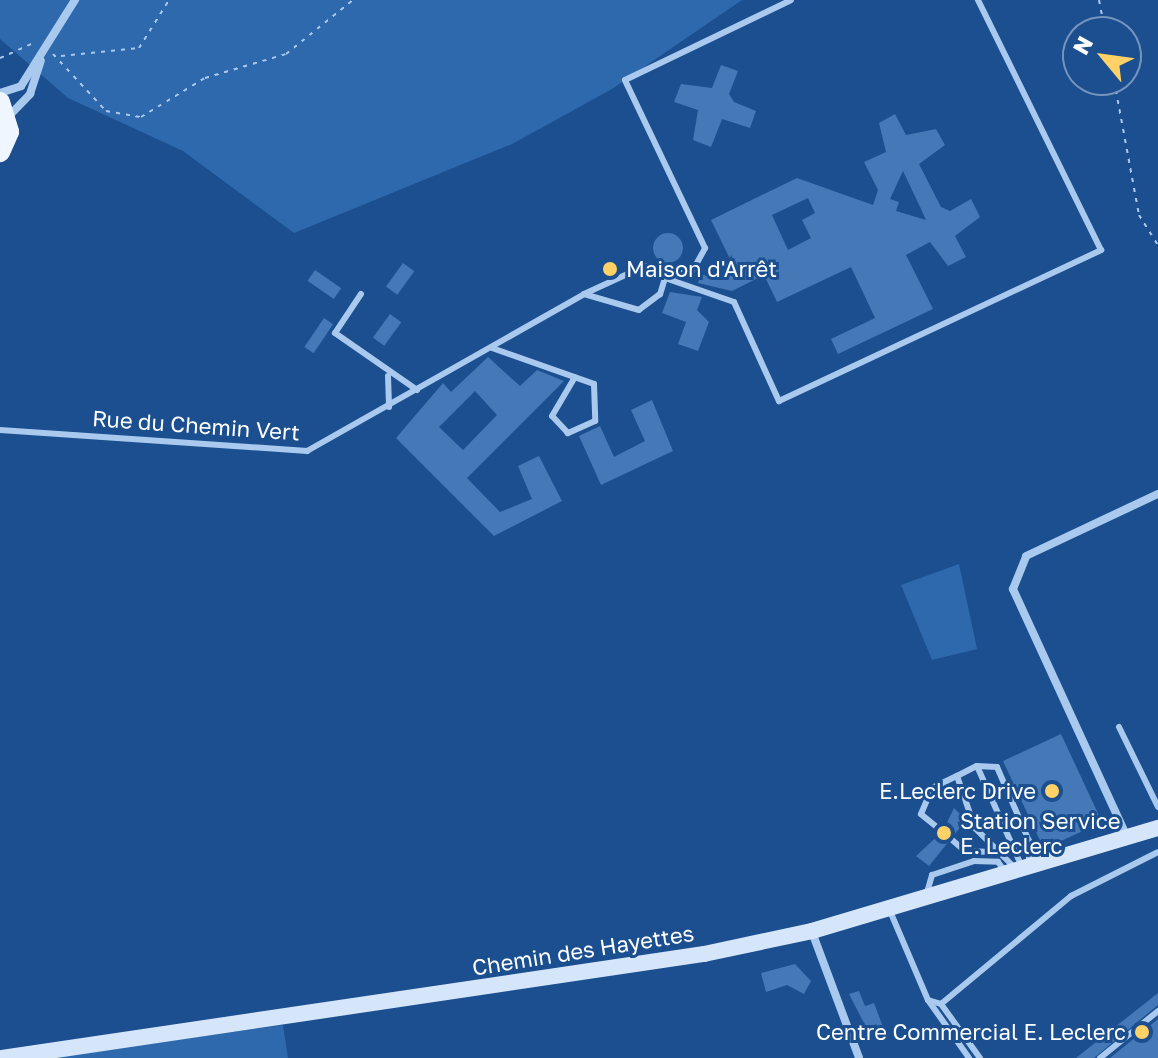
<!DOCTYPE html>
<html>
<head>
<meta charset="utf-8">
<style>
	body { margin:0 }
	#map { position:relative; width:1158px; height:1058px; overflow:hidden; background:#1b4f8f; font-family:"Golos Text",sans-serif }
	div>[style] { position:absolute }
	[style*='--x'] { left:calc(var(--x)*1px); top:calc(var(--y)*1px); width:calc(var(--w)*1px); rotate:calc(var(--a)*1deg) }
	.green>* { inset:0; background:#2e69ad }
	.building>* { inset:0; background:#4478b7; transform-origin:0 0 }
	.round { border-radius:50% }
	.path>* { height:2px; margin-top:-1px; transform-origin:0; background:repeating-linear-gradient(90deg,#a9c9ee 0 4px,transparent 0 10px) }
	.lane>* { height:6px; margin:-3px; padding:0 3px; transform-origin:3px; border-radius:3px; background:#a9c9ee }
	.street>* { height:8px; margin:-4px; padding:0 4px; transform-origin:4px; border-radius:4px; background:#a9c9ee }
	.secondary>* { height:16px; margin:-8px; padding:0 8px; transform-origin:8px; border-radius:8px; background:#d6e6fa }
	.primary>* { height:20px; margin:-10px; padding:0 10px; transform-origin:10px; border-radius:10px; background:#f0f6ff }
	.dots>* { width:22px; height:22px; translate:-50% -50%; box-sizing:border-box; border:4px solid #1b4f8f; border-radius:50% }
	span { translate:-50% -50%; white-space:nowrap; text-align:center; line-height:1.15; -webkit-text-stroke:6px #1b4f8f; paint-order:stroke }
	.poi-label { font-size:22px; color:#fff }
	.left { translate:0 -50%; text-align:left }
	.right { translate:-100% -50%; text-align:right }
	.street-label { font-size:22px; color:#fff }
	.north { position:absolute; left:1062px; top:16px; width:80px; height:80px; box-sizing:border-box; background:#1b4f8f; border:2px solid #7695bc; border-radius:50%; rotate:299deg; font-size:22px; font-weight:700; line-height:32px; text-align:center; color:#fff }
	.north::after { content:''; display:block; margin:auto; width:28px; height:36px; background:#ffd166; clip-path:polygon(50% 0,100% 100%,50% 72%,0 100%) }
</style>
</head>
<body>
<div id="map">
	<div class="green">
		<i style="clip-path:polygon(0 0,742px 0,612px 89px,512px 144px,294px 233px,183px 151px,68px 98px,0 39px)"></i>
		<i style="clip-path:polygon(959px 564px,977px 649px,932px 660px,901px 585px)"></i>
		<i style="clip-path:polygon(283px 1025px,288px 1058px,45px 1058px)"></i>
	</div>
	<div class="building">
		<i style="clip-path:polygon(721px 65px,738px 71px,729px 94px,734px 102px,756px 111px,750px 128px,722px 119px,711px 147px,693px 140px,698px 110px,674px 102px,681px 84px,712px 88px)"></i>
		<i style="clip-path:polygon(evenodd,895px 114px,906px 135px,936px 129px,945px 145px,919px 164px,941px 207px,950px 211px,971px 199px,980px 217px,955px 236px,966px 257px,948px 266px,930px 242px,906px 255px,933px 309px,838px 354px,831px 339px,875px 318px,851px 267px,777px 302px,764px 275px,732px 291px,698px 283px,701px 274px,715px 279px,733px 265px,711px 220px,797px 178px,873px 205px,878px 190px,864px 162px,886px 152px,879px 123px,895px 114px,903px 171px,921px 209px,926px 220px,896px 211px,899px 202px,890px 199px,903px 171px,895px 114px,808px 198px,815px 213px,802px 220px,811px 238px,788px 250px,772px 215px,808px 198px)"></i>
		<i class="round" style="left:653px;top:233px;width:30px;height:30px"></i>
		<i style="left:403px;top:263px;width:14px;height:29px;rotate:36deg"></i>
		<i style="left:315px;top:270px;width:32px;height:13px;rotate:35deg"></i>
		<i style="clip-path:polygon(670px 292px,702px 297px,697px 310px,709px 322px,698px 351px,678px 344px,686px 322px,662px 313px)"></i>
		<i style="left:390px;top:314px;width:14px;height:29px;rotate:36deg"></i>
		<i style="left:324px;top:318px;width:11px;height:35px;rotate:34deg"></i>
		<i style="clip-path:polygon(evenodd,488px 357px,520px 386px,537px 370px,564px 381px,467px 478px,500px 512px,532px 499px,518px 466px,539px 456px,562px 501px,494px 536px,396px 438px,443px 383px,451px 392px,488px 357px,475px 391px,497px 415px,463px 450px,439px 427px,475px 391px)"></i>
		<i style="clip-path:polygon(652px 400px,673px 451px,601px 485px,579px 436px,600px 426px,614px 457px,645px 441px,631px 410px)"></i>
		<i style="left:1061px;top:734px;width:97px;height:64px;rotate:65deg"></i>
		<i style="clip-path:polygon(954px 808px,966px 820px,929px 866px,916px 856px,943px 831px)"></i>
		<i style="clip-path:polygon(795px 964px,811px 981px,804px 994px,787px 985px,766px 992px,761px 973px)"></i>
		<i style="clip-path:polygon(859px 991px,865px 1006px,874px 1003px,883px 1027px,869px 1033px,849px 994px)"></i>
		<i style="clip-path:polygon(1158px 993px,1158px 1005px,1094px 1058px,1076px 1058px)"></i>
		<i style="clip-path:polygon(1158px 1019px,1158px 1058px,1110px 1058px)"></i>
	</div>
	<div class="path">
		<i style="--x:1099;--y:0;--w:33;--a:79"></i>
		<i style="--x:53;--y:54;--w:78;--a:47.1"></i>
		<i style="--x:106;--y:111;--w:36;--a:10"></i>
		<i style="--x:141;--y:117;--w:75;--a:-31.4"></i>
		<i style="--x:205;--y:78;--w:84;--a:-16.5"></i>
		<i style="--x:286;--y:54;--w:86;--a:-38.9"></i>
		<i style="--x:61;--y:56;--w:78;--a:-5.9"></i>
		<i style="--x:139;--y:48;--w:57;--a:-58"></i>
		<i style="--x:0;--y:58;--w:37;--a:-24"></i>
		<i style="--x:1114;--y:80;--w:137;--a:79.5"></i>
		<i style="--x:1139;--y:215;--w:36;--a:58"></i>
	</div>
	<div class="lane">
		<i style="--x:665;--y:278;--w:73;--a:19.2"></i>
		<i style="--x:734;--y:302;--w:109;--a:65.6"></i>
		<i style="--x:779;--y:401;--w:356;--a:-25.1"></i>
		<i style="--x:1101;--y:250;--w:279;--a:-116.2"></i>
		<i style="--x:665;--y:278;--w:29;--a:-16"></i>
		<i style="--x:693;--y:270;--w:25;--a:-61"></i>
		<i style="--x:705;--y:248;--w:186;--a:-115.5"></i>
		<i style="--x:625;--y:80;--w:184;--a:-25.7"></i>
		<i style="--x:361;--y:294;--w:47;--a:123.7"></i>
		<i style="--x:335;--y:333;--w:100;--a:34.8"></i>
		<i style="--x:492;--y:348;--w:108;--a:19.4"></i>
		<i style="--x:594;--y:384;--w:37;--a:88"></i>
		<i style="--x:595;--y:421;--w:30;--a:156"></i>
		<i style="--x:568;--y:433;--w:23;--a:-133"></i>
		<i style="--x:552;--y:416;--w:45;--a:-59.5"></i>
		<i style="--x:388;--y:376;--w:31;--a:88"></i>
		<i style="--x:0;--y:430;--w:308;--a:3.9"></i>
		<i style="--x:307;--y:451;--w:318;--a:-29.5"></i>
		<i style="--x:584;--y:294;--w:67;--a:-24.7"></i>
		<i style="--x:645;--y:266;--w:23;--a:31"></i>
		<i style="--x:665;--y:278;--w:17;--a:107"></i>
		<i style="--x:660;--y:294;--w:26;--a:143"></i>
		<i style="--x:639;--y:310;--w:57;--a:-163.8"></i>
		<i style="--x:1119;--y:727;--w:89;--a:64"></i>
		<i style="--x:977;--y:766;--w:20;--a:3"></i>
		<i style="--x:997;--y:767;--w:81;--a:66.6"></i>
		<i style="--x:1029;--y:841;--w:22;--a:90"></i>
		<i style="--x:938;--y:828;--w:22;--a:-141"></i>
		<i style="--x:921;--y:814;--w:28;--a:-67"></i>
		<i style="--x:932;--y:788;--w:28;--a:-26"></i>
		<i style="--x:951;--y:839;--w:18;--a:41"></i>
		<i style="--x:965;--y:851;--w:34;--a:2"></i>
		<i style="--x:1014;--y:867;--w:55;--a:-135"></i>
		<i style="--x:975;--y:828;--w:55;--a:-109.1"></i>
		<i style="--x:957;--y:776;--w:22;--a:-27"></i>
		<i style="--x:977;--y:766;--w:108;--a:66"></i>
		<i style="--x:926;--y:896;--w:22;--a:-74"></i>
		<i style="--x:932;--y:875;--w:44;--a:-18.4"></i>
		<i style="--x:974;--y:861;--w:24;--a:2"></i>
		<i style="--x:998;--y:862;--w:10;--a:53"></i>
		<i style="--x:890;--y:911;--w:97;--a:66.9"></i>
		<i style="--x:928;--y:1000;--w:14;--a:17"></i>
		<i style="--x:941;--y:1004;--w:67;--a:54.2"></i>
		<i style="--x:928;--y:1000;--w:71;--a:54.7"></i>
		<i style="--x:941;--y:1004;--w:169;--a:-39.7"></i>
		<i style="--x:1071;--y:896;--w:97;--a:-26.8"></i>
		<i style="--x:1100;--y:1058;--w:75;--a:-39"></i>
	</div>
	<div class="street">
		<i style="--x:0;--y:93;--w:22;--a:-18"></i>
		<i style="--x:21;--y:86;--w:102;--a:-57.9"></i>
		<i style="--x:8;--y:117;--w:32;--a:-46"></i>
		<i style="--x:30;--y:94;--w:35;--a:-72"></i>
		<i style="--x:1127;--y:837;--w:273;--a:-114.7"></i>
		<i style="--x:1013;--y:589;--w:35;--a:-68"></i>
		<i style="--x:1026;--y:556;--w:146;--a:-25.2"></i>
		<i style="--x:812;--y:932;--w:134;--a:69.5"></i>
	</div>
	<div class="secondary">
		<i style="--x:2;--y:1058;--w:710;--a:-8.43"></i>
		<i style="--x:704;--y:954;--w:110;--a:-12"></i>
		<i style="--x:812;--y:931;--w:361;--a:-16.6"></i>
	</div>
	<div class="primary">
		<i style="--x:0;--y:102;--w:31;--a:73"></i>
		<i style="--x:9;--y:132;--w:22;--a:114"></i>
	</div>
	<div class="dots">
		<i style="left:610px;top:269px;background:#ffd166"></i>
		<i style="left:1052px;top:791px;background:#ffd166"></i>
		<i style="left:944px;top:833px;background:#ffd166"></i>
		<i style="left:1142px;top:1032px;background:#ffd166"></i>
	</div>
	<div class="poi-label">
		<span class="left" style="left:626px;top:269px">Maison d'Arrêt</span>
		<span class="right" style="left:1036px;top:791px">E.Leclerc Drive</span>
		<span class="left" style="left:960px;top:833px">Station Service<br>E. Leclerc</span>
		<span class="right" style="left:1126px;top:1032px">Centre Commercial E. Leclerc</span>
	</div>
	<div class="street-label">
		<span style="left:196px;top:425px;rotate:4deg">Rue du Chemin Vert</span>
		<span style="left:583px;top:950px;rotate:-9deg">Chemin des Hayettes</span>
	</div>
	<div class="north">N</div>
</div>
</body>
</html>
